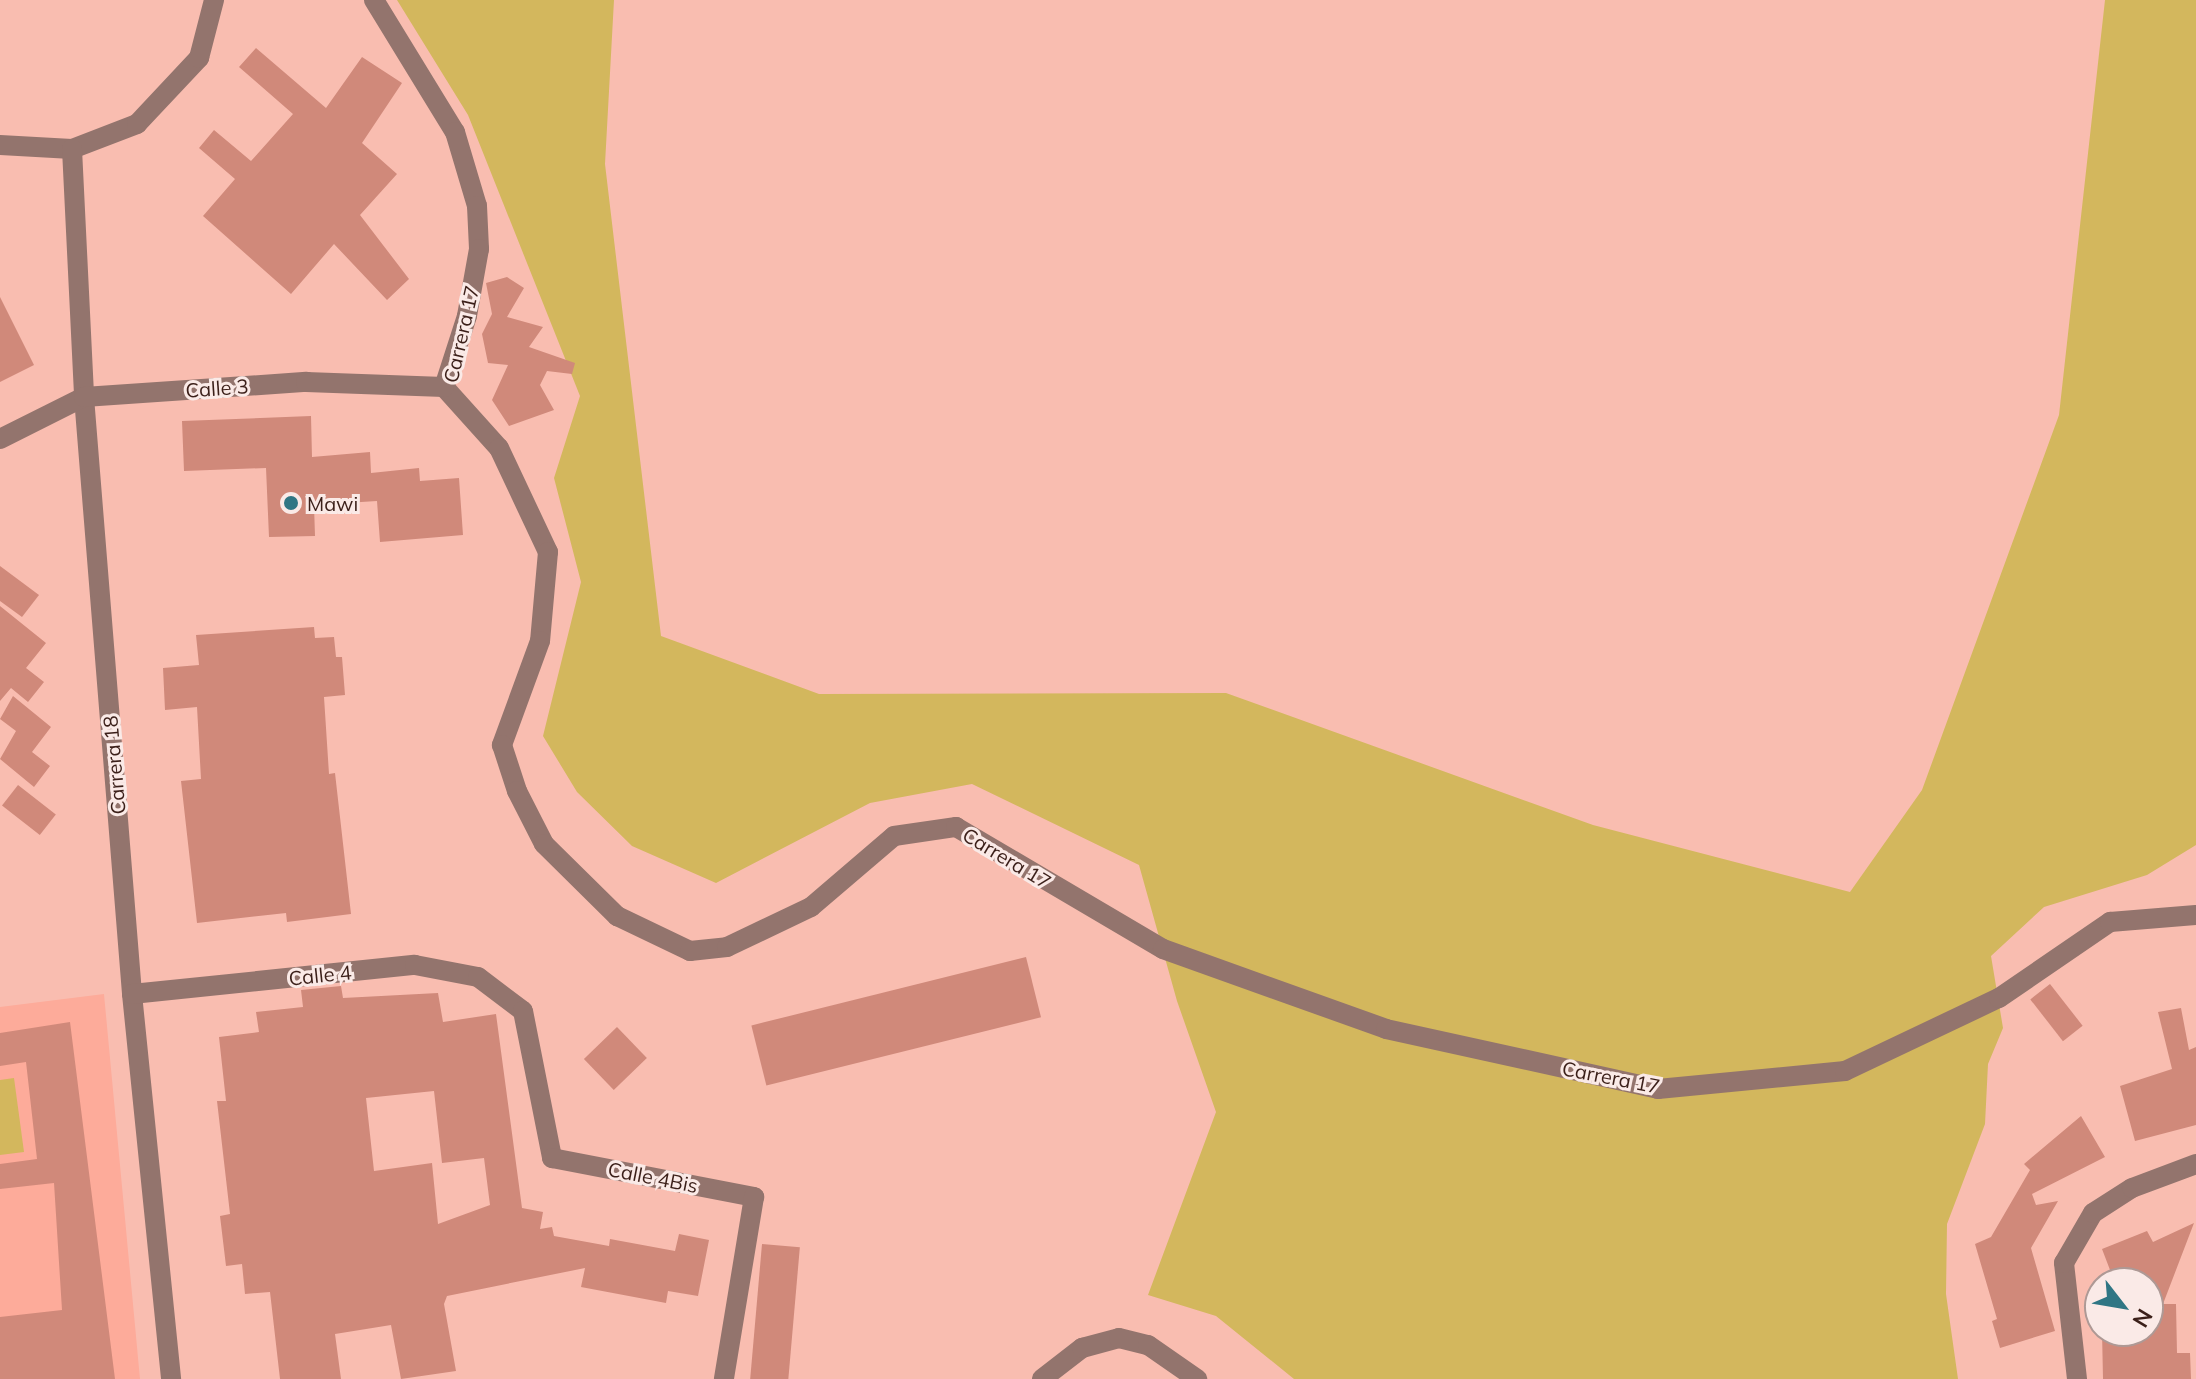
<!DOCTYPE html>
<html>
<head>
<meta charset="utf-8">
<style>
	body { margin:0 }
	#map { position:relative; width:2196px; height:1379px; overflow:hidden; background:#f9bdb0; font-family:Mulish,sans-serif }
	div>[style] { position:absolute }
	[style*='--x'] { left:calc(var(--x)*1px); top:calc(var(--y)*1px); width:calc(var(--w)*1px); rotate:calc(var(--a)*1deg) }
	.built>* { inset:0; background:#fdab9a }
	.green>* { inset:0; background:#d3b75d }
	.building>* { inset:0; background:#d0897a; transform-origin:0 0 }
	.minor>* { height:20px; margin:-10px; padding:0 10px; transform-origin:10px; border-radius:10px; background:#93746d }
	.dots>* { width:22px; height:22px; translate:-50% -50%; box-sizing:border-box; border:4px solid #faeae7; border-radius:50% }
	span { translate:-50% -50%; white-space:nowrap; text-align:center; line-height:1.15; -webkit-text-stroke:6px #faeae7; paint-order:stroke }
	.street-label { font-size:20px; color:#3b1f19 }
	.poi-label { font-size:20px; color:#3b1f19 }
	.left { translate:0 -50%; text-align:left }
	.north { position:absolute; left:2084px; top:1267px; width:80px; height:80px; box-sizing:border-box; background:#faeae7; border:2px solid #ae9995; border-radius:50%; rotate:121deg; font-size:22px; font-weight:700; line-height:32px; text-align:center; color:#3b1f19 }
	.north::after { content:''; display:block; margin:auto; width:28px; height:36px; background:#307684; clip-path:polygon(50% 0,100% 100%,50% 72%,0 100%) }
</style>
</head>
<body>
<div id="map">
	<div class="built">
		<i style="clip-path:polygon(104px 994px,140px 1379px,0 1379px,0 1007px)"></i>
	</div>
	<div class="green">
		<i style="clip-path:polygon(397px 0,614px 0,605px 164px,661px 636px,819px 694px,1226px 693px,1593px 825px,1850px 892px,1922px 790px,2059px 415px,2105px 0,2196px 0,2196px 845px,2147px 875px,2044px 907px,1991px 956px,2003px 1028px,1988px 1064px,1985px 1124px,1947px 1224px,1946px 1294px,1958px 1379px,1294px 1379px,1216px 1316px,1148px 1295px,1216px 1112px,1177px 1001px,1139px 865px,972px 784px,870px 803px,716px 883px,632px 846px,577px 792px,543px 736px,581px 582px,554px 478px,580px 396px,468px 115px)"></i>
		<i style="clip-path:polygon(14px 1078px,24px 1152px,0 1155px,0 1080px)"></i>
	</div>
	<div class="building">
		<i style="clip-path:polygon(256px 48px,326px 108px,362px 57px,402px 83px,362px 143px,397px 174px,360px 215px,409px 279px,387px 300px,334px 244px,291px 294px,203px 216px,235px 179px,199px 148px,214px 130px,251px 161px,293px 114px,239px 67px)"></i>
		<i style="clip-path:polygon(507px 277px,524px 288px,507px 317px,543px 327px,529px 347px,575px 363px,572px 374px,547px 371px,540px 385px,554px 410px,509px 426px,492px 400px,508px 365px,488px 363px,482px 334px,492px 314px,486px 283px)"></i>
		<i style="clip-path:polygon(0 297px,34px 365px,0 382px)"></i>
		<i style="clip-path:polygon(311px 416px,312px 457px,370px 452px,371px 473px,419px 468px,420px 481px,459px 478px,463px 535px,380px 542px,377px 501px,314px 505px,315px 536px,269px 537px,266px 468px,184px 471px,182px 421px)"></i>
		<i style="clip-path:polygon(0 566px,39px 595px,22px 617px,0 601px)"></i>
		<i style="clip-path:polygon(0 606px,46px 643px,26px 668px,44px 682px,28px 702px,11px 688px,0 701px)"></i>
		<i style="clip-path:polygon(314px 627px,315px 638px,334px 637px,336px 657px,342px 657px,345px 695px,324px 697px,329px 774px,335px 773px,351px 914px,287px 922px,286px 913px,197px 923px,181px 781px,201px 779px,197px 707px,165px 710px,163px 668px,199px 665px,196px 635px)"></i>
		<i style="clip-path:polygon(13px 696px,51px 727px,32px 752px,50px 766px,34px 787px,0 759px,16px 731px,0 719px)"></i>
		<i style="left:18px;top:785px;width:48px;height:26px;rotate:38deg"></i>
		<i style="left:1026px;top:957px;width:62px;height:283px;rotate:76deg"></i>
		<i style="left:2050px;top:984px;width:53px;height:25px;rotate:52deg"></i>
		<i style="clip-path:polygon(evenodd,341px 986px,343px 998px,438px 993px,443px 1022px,496px 1014px,522px 1208px,543px 1212px,540px 1229px,552px 1227px,554px 1236px,609px 1246px,610px 1239px,675px 1251px,679px 1234px,709px 1240px,698px 1296px,668px 1291px,666px 1303px,581px 1287px,585px 1268px,447px 1296px,444px 1304px,456px 1371px,401px 1379px,391px 1325px,335px 1334px,341px 1379px,280px 1379px,270px 1292px,245px 1294px,242px 1264px,226px 1266px,220px 1216px,230px 1214px,217px 1101px,226px 1101px,219px 1037px,259px 1032px,256px 1012px,303px 1007px,301px 990px,341px 986px,434px 1091px,442px 1163px,484px 1158px,490px 1205px,438px 1224px,432px 1163px,374px 1171px,366px 1098px,434px 1091px)"></i>
		<i style="clip-path:polygon(2181px 1008px,2189px 1050px,2196px 1047px,2196px 1125px,2135px 1141px,2120px 1086px,2172px 1069px,2158px 1012px)"></i>
		<i style="clip-path:polygon(70px 1022px,115px 1379px,0 1379px,0 1317px,62px 1310px,54px 1183px,0 1189px,0 1164px,37px 1159px,26px 1062px,0 1066px,0 1033px)"></i>
		<i style="left:617px;top:1027px;width:43px;height:46px;rotate:46deg"></i>
		<i style="clip-path:polygon(2081px 1116px,2105px 1157px,2032px 1194px,2036px 1205px,2058px 1201px,2031px 1248px,2055px 1331px,2000px 1348px,1992px 1321px,1997px 1319px,1975px 1244px,1991px 1237px,2030px 1170px,2024px 1164px)"></i>
		<i style="clip-path:polygon(2194px 1223px,2163px 1304px,2176px 1304px,2177px 1353px,2190px 1353px,2191px 1379px,2103px 1379px,2102px 1331px,2148px 1331px,2148px 1283px,2115px 1283px,2102px 1249px,2147px 1231px,2153px 1242px)"></i>
		<i style="left:762px;top:1244px;width:38px;height:136px;rotate:5deg"></i>
	</div>
	<div class="minor">
		<i style="--x:374;--y:0;--w:155;--a:58.5"></i>
		<i style="--x:455;--y:132;--w:77;--a:73.4"></i>
		<i style="--x:477;--y:206;--w:43;--a:87.3"></i>
		<i style="--x:479;--y:249;--w:68;--a:100.2"></i>
		<i style="--x:467;--y:316;--w:75;--a:107.9"></i>
		<i style="--x:0;--y:145;--w:72;--a:3.2"></i>
		<i style="--x:72;--y:149;--w:70;--a:-21"></i>
		<i style="--x:137;--y:124;--w:91;--a:-46.8"></i>
		<i style="--x:199;--y:58;--w:60;--a:-75.5"></i>
		<i style="--x:72;--y:149;--w:248;--a:87.2"></i>
		<i style="--x:84;--y:397;--w:599;--a:85.4"></i>
		<i style="--x:132;--y:994;--w:387;--a:84.2"></i>
		<i style="--x:444;--y:387;--w:82;--a:48"></i>
		<i style="--x:499;--y:448;--w:115;--a:64.8"></i>
		<i style="--x:548;--y:552;--w:89;--a:95.1"></i>
		<i style="--x:540;--y:641;--w:111;--a:110.1"></i>
		<i style="--x:502;--y:745;--w:48;--a:71.9"></i>
		<i style="--x:517;--y:791;--w:59;--a:63"></i>
		<i style="--x:544;--y:844;--w:103;--a:44.6"></i>
		<i style="--x:617;--y:916;--w:81;--a:25.6"></i>
		<i style="--x:690;--y:951;--w:37;--a:-6"></i>
		<i style="--x:727;--y:947;--w:93;--a:-25.5"></i>
		<i style="--x:811;--y:907;--w:109;--a:-40.5"></i>
		<i style="--x:894;--y:836;--w:63;--a:-8.3"></i>
		<i style="--x:956;--y:827;--w:240;--a:30.5"></i>
		<i style="--x:1163;--y:949;--w:237;--a:19.7"></i>
		<i style="--x:1386;--y:1029;--w:279;--a:12.4"></i>
		<i style="--x:1658;--y:1089;--w:188;--a:-5.5"></i>
		<i style="--x:1845;--y:1071;--w:170;--a:-25.4"></i>
		<i style="--x:1999;--y:998;--w:135;--a:-34.4"></i>
		<i style="--x:2110;--y:922;--w:86;--a:-4.7"></i>
		<i style="--x:0;--y:439;--w:94;--a:-26.6"></i>
		<i style="--x:84;--y:397;--w:223;--a:-3.9"></i>
		<i style="--x:306;--y:382;--w:138;--a:2.1"></i>
		<i style="--x:132;--y:994;--w:284;--a:-5.9"></i>
		<i style="--x:415;--y:965;--w:64;--a:10.8"></i>
		<i style="--x:478;--y:977;--w:56;--a:37.1"></i>
		<i style="--x:523;--y:1011;--w:150;--a:78.8"></i>
		<i style="--x:552;--y:1158;--w:206;--a:10.9"></i>
		<i style="--x:754;--y:1197;--w:184;--a:99.4"></i>
		<i style="--x:1042;--y:1379;--w:51;--a:-37.8"></i>
		<i style="--x:1082;--y:1348;--w:38;--a:-15"></i>
		<i style="--x:1119;--y:1338;--w:30;--a:14"></i>
		<i style="--x:1148;--y:1345;--w:60;--a:34.8"></i>
		<i style="--x:2077;--y:1379;--w:117;--a:-96.4"></i>
		<i style="--x:2064;--y:1263;--w:58;--a:-59.9"></i>
		<i style="--x:2093;--y:1213;--w:46;--a:-32.7"></i>
		<i style="--x:2132;--y:1188;--w:68;--a:-20.6"></i>
	</div>
	<div class="dots">
		<i style="left:291px;top:503px;background:#307684"></i>
	</div>
	<div class="street-label">
		<span style="left:461px;top:334px;rotate:-77deg">Carrera 17</span>
		<span style="left:217px;top:388px;rotate:-4deg">Calle 3</span>
		<span style="left:114px;top:765px;rotate:-95deg">Carrera 18</span>
		<span style="left:1007px;top:858px;rotate:31deg">Carrera 17</span>
		<span style="left:320px;top:975px;rotate:-6deg">Calle 4</span>
		<span style="left:1611px;top:1077px;rotate:11deg">Carrera 17</span>
		<span style="left:653px;top:1177px;rotate:11deg">Calle 4Bis</span>
	</div>
	<div class="poi-label">
		<span class="left" style="left:307px;top:503px">Mawi</span>
	</div>
	<div class="north">N</div>
</div>
</body>
</html>
